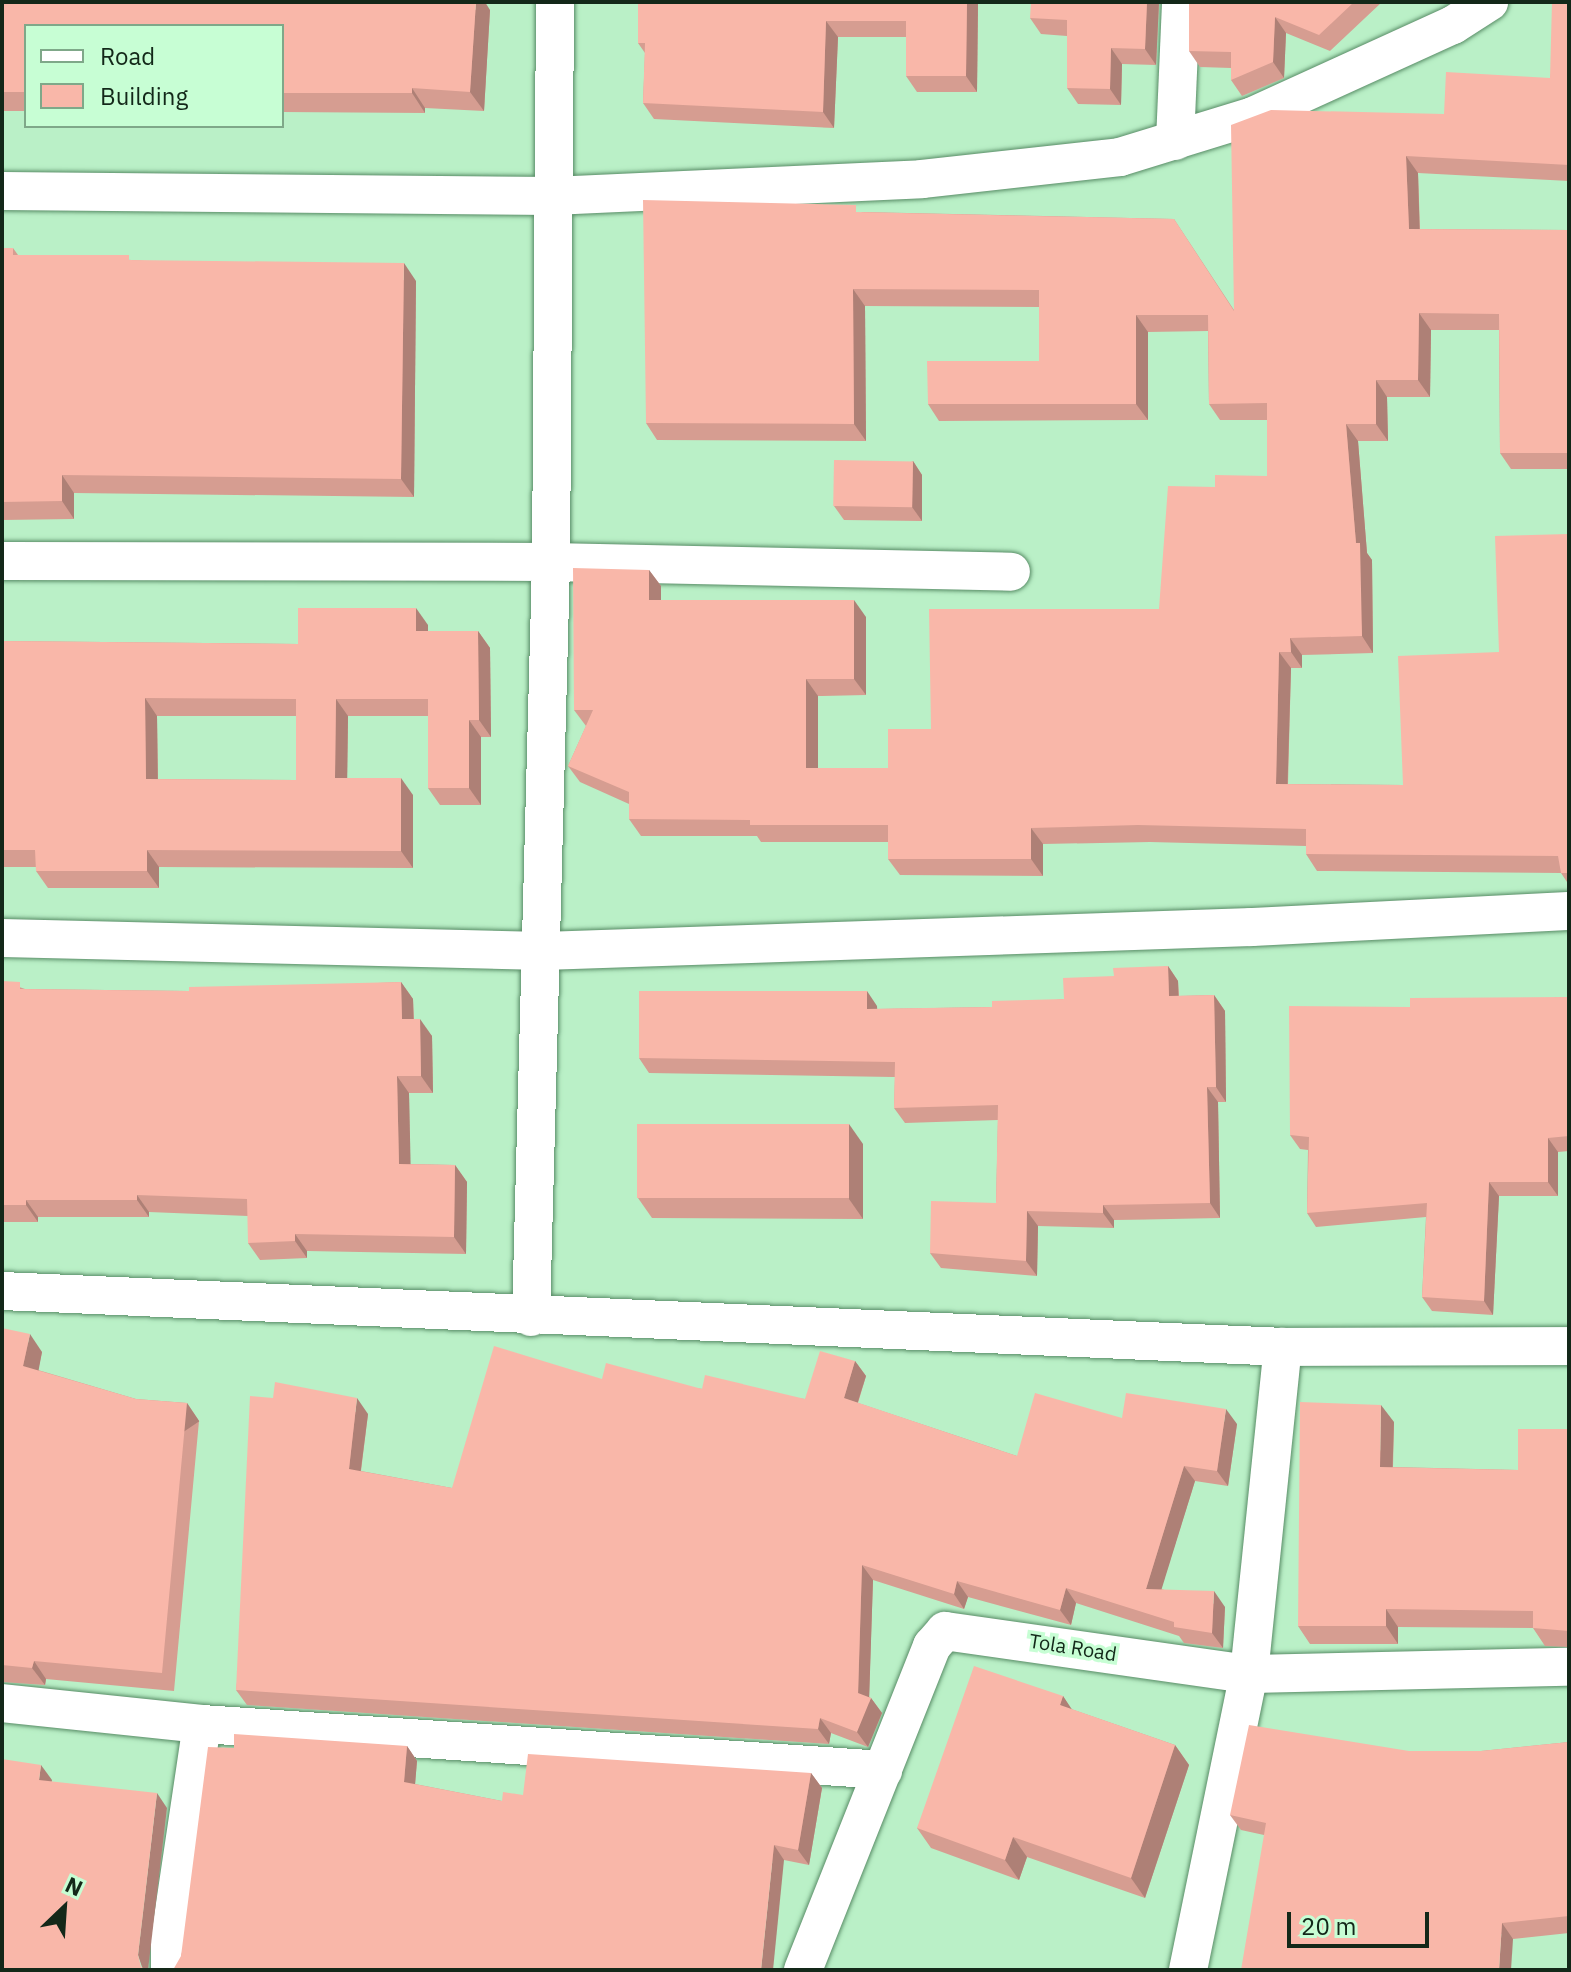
<!DOCTYPE html>
<html>
<head>
<meta charset="utf-8">
<style>
	body { margin:0 }
	#map { position:relative; width:1571px; height:1972px; overflow:hidden; background:#baf0c7; font-family:"IBM Plex Sans",sans-serif }
	div>[style] { position:absolute }
	[style*='--x'] { left:calc(var(--x)*1px); top:calc(var(--y)*1px); width:calc(var(--w)*1px); rotate:calc(var(--a)*1deg) }
	.roads { filter:drop-shadow(0 0 2px #588c66) drop-shadow(0 0 2px #588c66) }
	.minor>* { height:38px; margin:-19px; padding:0 19px; transform-origin:19px; border-radius:19px; background:#fff }
	.wall>* { inset:0; background:#d69d91 }
	.shaded-wall>* { inset:0; background:#ae8076; transform-origin:0 0 }
	.building>* { inset:0; background:#f9b7a9; transform-origin:0 0 }
	span { translate:-50% -50%; white-space:nowrap; text-align:center; line-height:1.15; -webkit-text-stroke:7px #c7fed4; paint-order:stroke }
	.street-label { font-size:20px; color:#132819 }
	.frame { position:absolute; inset:0; border:4px solid #132819; pointer-events:none }
	.legend { position:absolute; left:24px; top:24px; width:260px; height:104px; box-sizing:border-box; background:#c7fed4; border:2px solid #7fa889; margin:0; padding:10px 14px; list-style:none; font-size:24px; color:#132819 }
	.legend li { display:flex; align-items:center; gap:16px; height:40px }
	.legend b { width:40px; border:2px solid #7fa889 }
	.north { position:absolute; left:24px; top:1868px; width:80px; height:80px; -webkit-text-stroke:6px #c7fed4; paint-order:stroke; rotate:25deg; font-size:22px; font-weight:700; line-height:32px; text-align:center; color:#132819 }
	.north::after { content:''; display:block; margin:auto; width:28px; height:36px; background:#132819; clip-path:polygon(50% 0,100% 100%,50% 72%,0 100%) }
	.scale { position:absolute; left:1287px; top:1912px; width:142px; height:36px; box-sizing:border-box; border:4px solid #132819; border-top:0; padding-left:10px; font-size:24px; line-height:28px; white-space:nowrap; color:#132819; -webkit-text-stroke:6px #c7fed4; paint-order:stroke }
</style>
</head>
<body>
<div id="map">
	<div class="roads">
		<div class="minor">
			<i style="--x:1175;--y:141;--w:139;--a:-87.5"></i>
			<i style="--x:2;--y:191;--w:550;--a:0.52"></i>
			<i style="--x:552;--y:196;--w:370;--a:-2.6"></i>
			<i style="--x:922;--y:179;--w:199;--a:-6.3"></i>
			<i style="--x:1120;--y:157;--w:139;--a:-17.1"></i>
			<i style="--x:1253;--y:116;--w:220;--a:-24.5"></i>
			<i style="--x:1453;--y:25;--w:43;--a:-32.6"></i>
			<i style="--x:2;--y:561;--w:549;--a:0.1"></i>
			<i style="--x:551;--y:562;--w:460;--a:1.2"></i>
			<i style="--x:2;--y:938;--w:541;--a:1.38"></i>
			<i style="--x:543;--y:951;--w:709;--a:-1.94"></i>
			<i style="--x:1252;--y:927;--w:317;--a:-2.9"></i>
			<i style="--x:2;--y:1291;--w:1282;--a:2.5"></i>
			<i style="--x:1283;--y:1347;--w:286;--a:-0.2"></i>
			<i style="--x:531;--y:1317;--w:755;--a:-88.48"></i>
			<i style="--x:551;--y:562;--w:560;--a:-89.59"></i>
			<i style="--x:2;--y:1703;--w:201;--a:6"></i>
			<i style="--x:202;--y:1724;--w:683;--a:3.86"></i>
			<i style="--x:170;--y:1970;--w:32;--a:-90"></i>
			<i style="--x:170;--y:1938;--w:216;--a:-81.5"></i>
			<i style="--x:803;--y:1970;--w:349;--a:-68.3"></i>
			<i style="--x:932;--y:1646;--w:20;--a:-49"></i>
			<i style="--x:945;--y:1631;--w:307;--a:8.1"></i>
			<i style="--x:1249;--y:1674;--w:320;--a:-1.3"></i>
			<i style="--x:1188;--y:1970;--w:302;--a:-78.4"></i>
			<i style="--x:1249;--y:1674;--w:329;--a:-84.1"></i>
		</div>
	</div>
	<div class="wall">
		<i style="clip-path:polygon(2px 2px,490px 10px,484px 111px,425px 108px,425px 113px,282px 112px,282px 26px,26px 26px,26px 111px,2px 111px)"></i>
		<i style="clip-path:polygon(638px 2px,978px 2px,977px 92px,917px 92px,906px 76px,906px 37px,838px 37px,834px 128px,654px 119px,643px 103px,645px 53px,638px 43px)"></i>
		<i style="clip-path:polygon(1159px 2px,1156px 65px,1122px 64px,1121px 105px,1078px 104px,1067px 88px,1067px 36px,1041px 34px,1030px 18px)"></i>
		<i style="clip-path:polygon(1189px 2px,1382px 2px,1330px 51px,1286px 33px,1284px 78px,1242px 96px,1231px 80px,1231px 68px,1200px 67px,1189px 51px)"></i>
		<i style="clip-path:polygon(1569px 2px,1569px 181px,1418px 173px,1420px 229px,1569px 230px,1569px 469px,1511px 469px,1500px 453px,1499px 330px,1431px 330px,1430px 397px,1387px 397px,1388px 441px,1358px 441px,1367px 553px,1372px 560px,1373px 653px,1302px 655px,1302px 668px,1291px 668px,1288px 784px,1403px 785px,1499px 652px,1569px 534px,1569px 885px,1561px 873px,1317px 871px,1306px 854px,1306px 846px,1150px 842px,1043px 844px,1043px 876px,900px 875px,888px 859px,888px 842px,761px 842px,757px 836px,641px 836px,629px 819px,629px 804px,580px 782px,568px 766px,586px 726px,574px 710px,649px 570px,661px 586px,661px 600px,866px 617px,866px 695px,818px 696px,818px 768px,888px 768px,931px 729px,1159px 609px,1215px 487px,1267px 476px,1267px 420px,1220px 420px,1209px 404px,1208px 331px,1148px 332px,1148px 420px,939px 421px,928px 404px,1039px 361px,1039px 307px,865px 306px,866px 441px,657px 440px,646px 423px,862px 212px,1174px 219px,1234px 310px,1444px 114px,1550px 78px)"></i>
		<i style="clip-path:polygon(2px 248px,13px 248px,18px 255px,132px 260px,416px 281px,414px 497px,74px 493px,74px 519px,2px 520px)"></i>
		<i style="clip-path:polygon(913px 461px,922px 475px,922px 521px,844px 520px,834px 506px)"></i>
		<i style="clip-path:polygon(evenodd,428px 625px,428px 631px,478px 631px,490px 648px,491px 737px,481px 737px,481px 805px,440px 805px,428px 788px,428px 716px,348px 716px,347px 778px,413px 795px,413px 868px,159px 867px,159px 888px,48px 888px,36px 871px,36px 867px,2px 867px,2px 641px,298px 644px,428px 625px,157px 716px,296px 716px,296px 780px,158px 779px,157px 716px)"></i>
		<i style="clip-path:polygon(1168px 966px,1178px 981px,1179px 996px,1214px 995px,1225px 1011px,1226px 1102px,1218px 1102px,1220px 1218px,1114px 1220px,1114px 1228px,1038px 1226px,1037px 1276px,941px 1268px,930px 1253px,996px 1203px,998px 1120px,905px 1123px,894px 1108px,895px 1077px,649px 1073px,639px 1058px,877px 1006px,877px 1009px,992px 1007px,1064px 999px,1114px 976px)"></i>
		<i style="clip-path:polygon(2px 981px,25px 989px,189px 991px,401px 982px,413px 999px,414px 1019px,432px 1036px,433px 1093px,409px 1093px,410px 1164px,455px 1165px,467px 1182px,466px 1254px,307px 1251px,307px 1258px,260px 1260px,248px 1243px,248px 1216px,149px 1212px,149px 1217px,38px 1217px,38px 1222px,2px 1222px)"></i>
		<i style="clip-path:polygon(1569px 997px,1569px 1151px,1558px 1152px,1558px 1196px,1499px 1196px,1493px 1315px,1432px 1311px,1422px 1297px,1426px 1217px,1316px 1227px,1307px 1213px,1308px 1150px,1300px 1149px,1290px 1135px,1410px 1007px)"></i>
		<i style="clip-path:polygon(863px 1144px,863px 1219px,652px 1218px,638px 1198px)"></i>
		<i style="clip-path:polygon(2px 1328px,42px 1352px,38px 1370px,136px 1399px,187px 1403px,199px 1421px,174px 1691px,46px 1679px,45px 1685px,2px 1682px)"></i>
		<i style="clip-path:polygon(855px 1361px,866px 1376px,858px 1403px,1017px 1456px,1122px 1418px,1237px 1424px,1228px 1486px,1195px 1481px,1161px 1589px,1225px 1607px,1223px 1648px,1184px 1643px,1179px 1636px,1076px 1603px,1071px 1625px,968px 1597px,964px 1609px,873px 1580px,869px 1697px,871px 1698px,882px 1713px,868px 1747px,831px 1733px,829px 1744px,247px 1705px,236px 1690px,273px 1398px,368px 1414px,361px 1471px,452px 1488px,602px 1379px,805px 1399px)"></i>
		<i style="clip-path:polygon(1394px 1422px,1393px 1467px,1518px 1470px,1569px 1429px,1569px 1647px,1545px 1646px,1533px 1628px,1398px 1627px,1398px 1644px,1310px 1644px,1298px 1626px)"></i>
		<i style="clip-path:polygon(1063px 1696px,1071px 1709px,1175px 1745px,1189px 1765px,1145px 1898px,1027px 1857px,1019px 1880px,931px 1848px,917px 1828px)"></i>
		<i style="clip-path:polygon(1569px 1742px,1569px 1933px,1513px 1939px,1264px 1835px,1241px 1830px,1230px 1815px,1409px 1751px,1481px 1751px)"></i>
		<i style="clip-path:polygon(407px 1746px,417px 1761px,415px 1784px,502px 1801px,523px 1795px,811px 1773px,822px 1788px,809px 1865px,784px 1860px,181px 1956px,234px 1748px)"></i>
	</div>
	<div class="shaded-wall">
		<i style="clip-path:polygon(476px 2px,485px 2px,490px 10px,484px 111px,470px 92px)"></i>
		<i style="clip-path:polygon(967px 2px,978px 2px,977px 92px,966px 76px)"></i>
		<i style="clip-path:polygon(1147px 2px,1159px 2px,1156px 65px,1145px 49px)"></i>
		<i style="clip-path:polygon(1275px 17px,1286px 33px,1284px 78px,1273px 62px)"></i>
		<i style="clip-path:polygon(826px 21px,838px 37px,834px 128px,823px 112px)"></i>
		<i style="clip-path:polygon(1111px 48px,1122px 64px,1121px 105px,1110px 89px)"></i>
		<i style="clip-path:polygon(412px 88px,425px 108px,425px 113px,412px 93px)"></i>
		<i style="clip-path:polygon(1406px 156px,1418px 173px,1420px 245px,1409px 229px)"></i>
		<i style="clip-path:polygon(404px 263px,416px 281px,414px 497px,401px 479px)"></i>
		<i style="clip-path:polygon(853px 289px,865px 306px,866px 441px,854px 424px)"></i>
		<i style="clip-path:polygon(1419px 313px,1431px 330px,1430px 397px,1418px 380px)"></i>
		<i style="clip-path:polygon(1136px 315px,1148px 332px,1148px 420px,1136px 404px)"></i>
		<i style="clip-path:polygon(1376px 380px,1387px 397px,1388px 441px,1376px 424px)"></i>
		<i style="clip-path:polygon(1346px 424px,1358px 441px,1367px 553px,1372px 560px,1373px 653px,1362px 636px,1356px 543px)"></i>
		<i style="clip-path:polygon(913px 461px,922px 475px,922px 521px,912px 507px)"></i>
		<i style="clip-path:polygon(62px 475px,74px 493px,74px 519px,62px 501px)"></i>
		<i style="clip-path:polygon(649px 570px,661px 586px,661px 617px,649px 600px)"></i>
		<i style="clip-path:polygon(854px 600px,866px 617px,866px 695px,854px 679px)"></i>
		<i style="clip-path:polygon(416px 608px,428px 625px,428px 648px,416px 631px)"></i>
		<i style="clip-path:polygon(478px 631px,490px 648px,491px 737px,479px 720px)"></i>
		<i style="clip-path:polygon(1290px 638px,1302px 655px,1302px 668px,1291px 652px)"></i>
		<i style="clip-path:polygon(1279px 652px,1291px 668px,1287px 801px,1276px 784px)"></i>
		<i style="clip-path:polygon(806px 679px,818px 696px,818px 785px,806px 768px)"></i>
		<i style="clip-path:polygon(145px 698px,157px 716px,158px 796px,146px 779px)"></i>
		<i style="clip-path:polygon(336px 699px,348px 716px,347px 795px,335px 778px)"></i>
		<i style="clip-path:polygon(469px 720px,481px 737px,481px 805px,469px 788px)"></i>
		<i style="clip-path:polygon(401px 778px,413px 795px,413px 868px,401px 851px)"></i>
		<i style="clip-path:polygon(1031px 828px,1043px 844px,1043px 876px,1031px 859px)"></i>
		<i style="clip-path:polygon(147px 850px,159px 867px,159px 888px,147px 871px)"></i>
		<i style="clip-path:polygon(1168px 966px,1178px 981px,1179px 1011px,1169px 996px)"></i>
		<i style="clip-path:polygon(401px 982px,413px 999px,414px 1036px,402px 1019px)"></i>
		<i style="clip-path:polygon(867px 991px,877px 1006px,878px 1024px,867px 1009px)"></i>
		<i style="clip-path:polygon(1214px 995px,1225px 1011px,1226px 1102px,1216px 1087px)"></i>
		<i style="clip-path:polygon(420px 1019px,432px 1036px,433px 1093px,421px 1076px)"></i>
		<i style="clip-path:polygon(397px 1076px,409px 1093px,411px 1181px,399px 1164px)"></i>
		<i style="clip-path:polygon(1207px 1087px,1218px 1102px,1220px 1218px,1210px 1203px)"></i>
		<i style="clip-path:polygon(849px 1124px,863px 1144px,863px 1219px,849px 1199px)"></i>
		<i style="clip-path:polygon(1548px 1138px,1558px 1152px,1558px 1196px,1548px 1182px)"></i>
		<i style="clip-path:polygon(455px 1165px,467px 1182px,466px 1254px,454px 1237px)"></i>
		<i style="clip-path:polygon(1489px 1182px,1499px 1196px,1493px 1315px,1484px 1301px)"></i>
		<i style="clip-path:polygon(137px 1195px,149px 1212px,149px 1217px,137px 1200px)"></i>
		<i style="clip-path:polygon(26px 1200px,38px 1217px,38px 1222px,26px 1205px)"></i>
		<i style="clip-path:polygon(1103px 1205px,1114px 1220px,1114px 1228px,1103px 1213px)"></i>
		<i style="clip-path:polygon(1027px 1211px,1038px 1226px,1037px 1276px,1026px 1261px)"></i>
		<i style="clip-path:polygon(295px 1234px,307px 1251px,307px 1258px,295px 1241px)"></i>
		<i style="clip-path:polygon(30px 1334px,42px 1352px,36px 1384px,23px 1366px)"></i>
		<i style="clip-path:polygon(855px 1361px,866px 1376px,854px 1414px,844px 1398px)"></i>
		<i style="clip-path:polygon(357px 1398px,368px 1414px,359px 1484px,349px 1469px)"></i>
		<i style="left:187px;top:1403px;width:22px;height:271px;rotate:56deg"></i>
		<i style="clip-path:polygon(1381px 1405px,1394px 1422px,1392px 1484px,1380px 1467px)"></i>
		<i style="clip-path:polygon(1226px 1409px,1237px 1424px,1228px 1486px,1217px 1471px)"></i>
		<i style="clip-path:polygon(1184px 1466px,1195px 1481px,1157px 1604px,1146px 1589px)"></i>
		<i style="clip-path:polygon(862px 1565px,873px 1580px,869px 1703px,871px 1698px,882px 1713px,868px 1747px,857px 1732px)"></i>
		<i style="clip-path:polygon(957px 1581px,968px 1597px,964px 1609px,954px 1594px)"></i>
		<i style="clip-path:polygon(1066px 1588px,1076px 1603px,1071px 1625px,1060px 1610px)"></i>
		<i style="clip-path:polygon(1214px 1591px,1225px 1607px,1223px 1648px,1212px 1633px)"></i>
		<i style="clip-path:polygon(1386px 1609px,1398px 1627px,1398px 1644px,1386px 1626px)"></i>
		<i style="clip-path:polygon(34px 1661px,46px 1679px,45px 1685px,32px 1668px)"></i>
		<i style="clip-path:polygon(1063px 1696px,1077px 1717px,1060px 1705px)"></i>
		<i style="clip-path:polygon(820px 1718px,831px 1733px,829px 1744px,818px 1729px)"></i>
		<i style="clip-path:polygon(1175px 1745px,1189px 1765px,1145px 1898px,1131px 1878px)"></i>
		<i style="clip-path:polygon(407px 1746px,417px 1761px,414px 1797px,404px 1782px)"></i>
		<i style="clip-path:polygon(41px 1765px,52px 1780px,49px 1795px,39px 1780px)"></i>
		<i style="clip-path:polygon(811px 1773px,822px 1788px,809px 1865px,798px 1850px)"></i>
		<i style="clip-path:polygon(157px 1793px,167px 1808px,148px 1970px,143px 1970px,138px 1955px)"></i>
		<i style="clip-path:polygon(1013px 1837px,1027px 1857px,1019px 1880px,1005px 1860px)"></i>
		<i style="clip-path:polygon(774px 1845px,784px 1860px,773px 1970px,761px 1970px)"></i>
		<i style="clip-path:polygon(1502px 1923px,1513px 1939px,1511px 1970px,1499px 1970px)"></i>
	</div>
	<div class="building">
		<i style="clip-path:polygon(2px 2px,476px 2px,470px 92px,412px 88px,412px 93px,282px 93px,282px 26px,26px 26px,26px 92px,2px 92px)"></i>
		<i style="clip-path:polygon(638px 2px,967px 2px,966px 76px,906px 76px,906px 21px,826px 21px,823px 112px,643px 103px,645px 43px,638px 43px)"></i>
		<i style="clip-path:polygon(1031px 2px,1147px 2px,1145px 49px,1111px 48px,1110px 89px,1067px 88px,1067px 20px,1030px 18px)"></i>
		<i style="clip-path:polygon(1189px 2px,1354px 2px,1319px 35px,1275px 17px,1273px 62px,1231px 80px,1231px 52px,1189px 51px)"></i>
		<i style="clip-path:polygon(1552px 2px,1569px 2px,1569px 165px,1406px 156px,1409px 229px,1569px 230px,1569px 453px,1500px 453px,1499px 314px,1419px 313px,1418px 380px,1376px 380px,1376px 424px,1346px 424px,1356px 543px,1360px 543px,1362px 636px,1290px 638px,1291px 652px,1279px 652px,1276px 784px,1403px 785px,1398px 656px,1499px 652px,1495px 536px,1569px 534px,1569px 873px,1561px 873px,1558px 856px,1306px 854px,1306px 829px,1138px 825px,1031px 828px,1031px 859px,888px 859px,888px 825px,750px 825px,750px 820px,629px 819px,629px 792px,568px 766px,593px 710px,574px 710px,573px 568px,649px 570px,649px 600px,854px 600px,854px 679px,806px 679px,806px 768px,888px 768px,888px 729px,931px 729px,929px 609px,1159px 609px,1168px 486px,1215px 487px,1215px 475px,1267px 476px,1267px 403px,1209px 404px,1208px 315px,1136px 315px,1136px 404px,928px 404px,927px 361px,1039px 361px,1039px 290px,853px 289px,854px 424px,646px 423px,643px 200px,856px 205px,856px 212px,1174px 219px,1234px 311px,1231px 125px,1271px 110px,1444px 114px,1446px 72px,1550px 78px)"></i>
		<i style="clip-path:polygon(2px 248px,13px 248px,13px 255px,129px 255px,129px 260px,404px 263px,401px 479px,62px 475px,62px 501px,2px 502px)"></i>
		<i style="left:834px;top:460px;width:79px;height:46px;rotate:1deg"></i>
		<i style="clip-path:polygon(evenodd,298px 608px,416px 608px,416px 631px,478px 631px,479px 720px,469px 720px,469px 788px,428px 788px,428px 699px,336px 699px,335px 778px,401px 778px,401px 851px,147px 850px,147px 871px,36px 871px,35px 850px,2px 850px,2px 641px,298px 644px,298px 608px,145px 698px,296px 699px,296px 780px,146px 779px,145px 698px)"></i>
		<i style="clip-path:polygon(1168px 966px,1169px 996px,1214px 995px,1216px 1087px,1207px 1087px,1210px 1203px,1103px 1205px,1103px 1213px,1027px 1211px,1026px 1261px,930px 1253px,931px 1201px,996px 1203px,998px 1105px,894px 1108px,895px 1062px,639px 1058px,639px 991px,867px 991px,867px 1009px,992px 1007px,992px 1001px,1064px 999px,1063px 978px,1114px 976px,1113px 968px)"></i>
		<i style="clip-path:polygon(2px 981px,20px 982px,20px 989px,189px 991px,189px 987px,401px 982px,402px 1019px,420px 1019px,421px 1076px,397px 1076px,399px 1164px,455px 1165px,454px 1237px,295px 1234px,295px 1241px,248px 1243px,247px 1199px,137px 1195px,137px 1200px,26px 1200px,26px 1205px,2px 1205px)"></i>
		<i style="clip-path:polygon(1569px 997px,1569px 1136px,1548px 1138px,1548px 1182px,1489px 1182px,1484px 1301px,1422px 1297px,1427px 1203px,1307px 1213px,1309px 1137px,1290px 1135px,1289px 1006px,1410px 1007px,1410px 998px)"></i>
		<i style="left:637px;top:1124px;width:212px;height:74px"></i>
		<i style="clip-path:polygon(2px 1328px,30px 1334px,23px 1366px,136px 1399px,187px 1403px,162px 1673px,34px 1661px,32px 1668px,2px 1665px)"></i>
		<i style="clip-path:polygon(494px 1346px,602px 1379px,606px 1363px,702px 1389px,705px 1375px,805px 1399px,820px 1351px,855px 1361px,844px 1398px,1017px 1456px,1035px 1393px,1122px 1418px,1126px 1393px,1226px 1409px,1217px 1471px,1184px 1466px,1146px 1589px,1214px 1591px,1212px 1633px,1174px 1627px,1174px 1622px,1066px 1588px,1060px 1610px,957px 1581px,954px 1594px,862px 1565px,858px 1693px,871px 1698px,857px 1732px,820px 1718px,818px 1729px,236px 1690px,250px 1396px,273px 1398px,275px 1382px,357px 1398px,349px 1469px,452px 1488px)"></i>
		<i style="clip-path:polygon(1300px 1402px,1381px 1405px,1380px 1467px,1518px 1470px,1518px 1429px,1569px 1429px,1569px 1631px,1533px 1628px,1533px 1611px,1386px 1609px,1386px 1626px,1298px 1626px)"></i>
		<i style="clip-path:polygon(974px 1666px,1063px 1696px,1060px 1705px,1175px 1745px,1131px 1878px,1013px 1837px,1005px 1860px,917px 1828px)"></i>
		<i style="clip-path:polygon(1249px 1725px,1409px 1751px,1481px 1751px,1569px 1742px,1569px 1916px,1502px 1923px,1499px 1970px,1241px 1970px,1266px 1823px,1230px 1815px)"></i>
		<i style="clip-path:polygon(234px 1734px,407px 1746px,404px 1782px,502px 1801px,503px 1792px,523px 1795px,528px 1754px,811px 1773px,798px 1850px,774px 1845px,761px 1970px,173px 1970px,181px 1956px,208px 1747px,234px 1748px)"></i>
		<i style="clip-path:polygon(2px 1759px,41px 1765px,39px 1780px,157px 1793px,138px 1955px,141px 1967px,147px 1970px,2px 1970px)"></i>
	</div>
	<div class="street-label">
		<span style="left:1073px;top:1647px;rotate:9deg">Tola Road</span>
	</div>
	<div class="frame"></div>
	<ul class="legend">
	<li><b style="height:10px;background:#fff"></b>Road</li>
	<li><b style="height:22px;background:#f9b7a9"></b>Building</li>
	</ul>
	<div class="north">N</div>
	<div class="scale">20 m</div>
</div>
</body>
</html>
